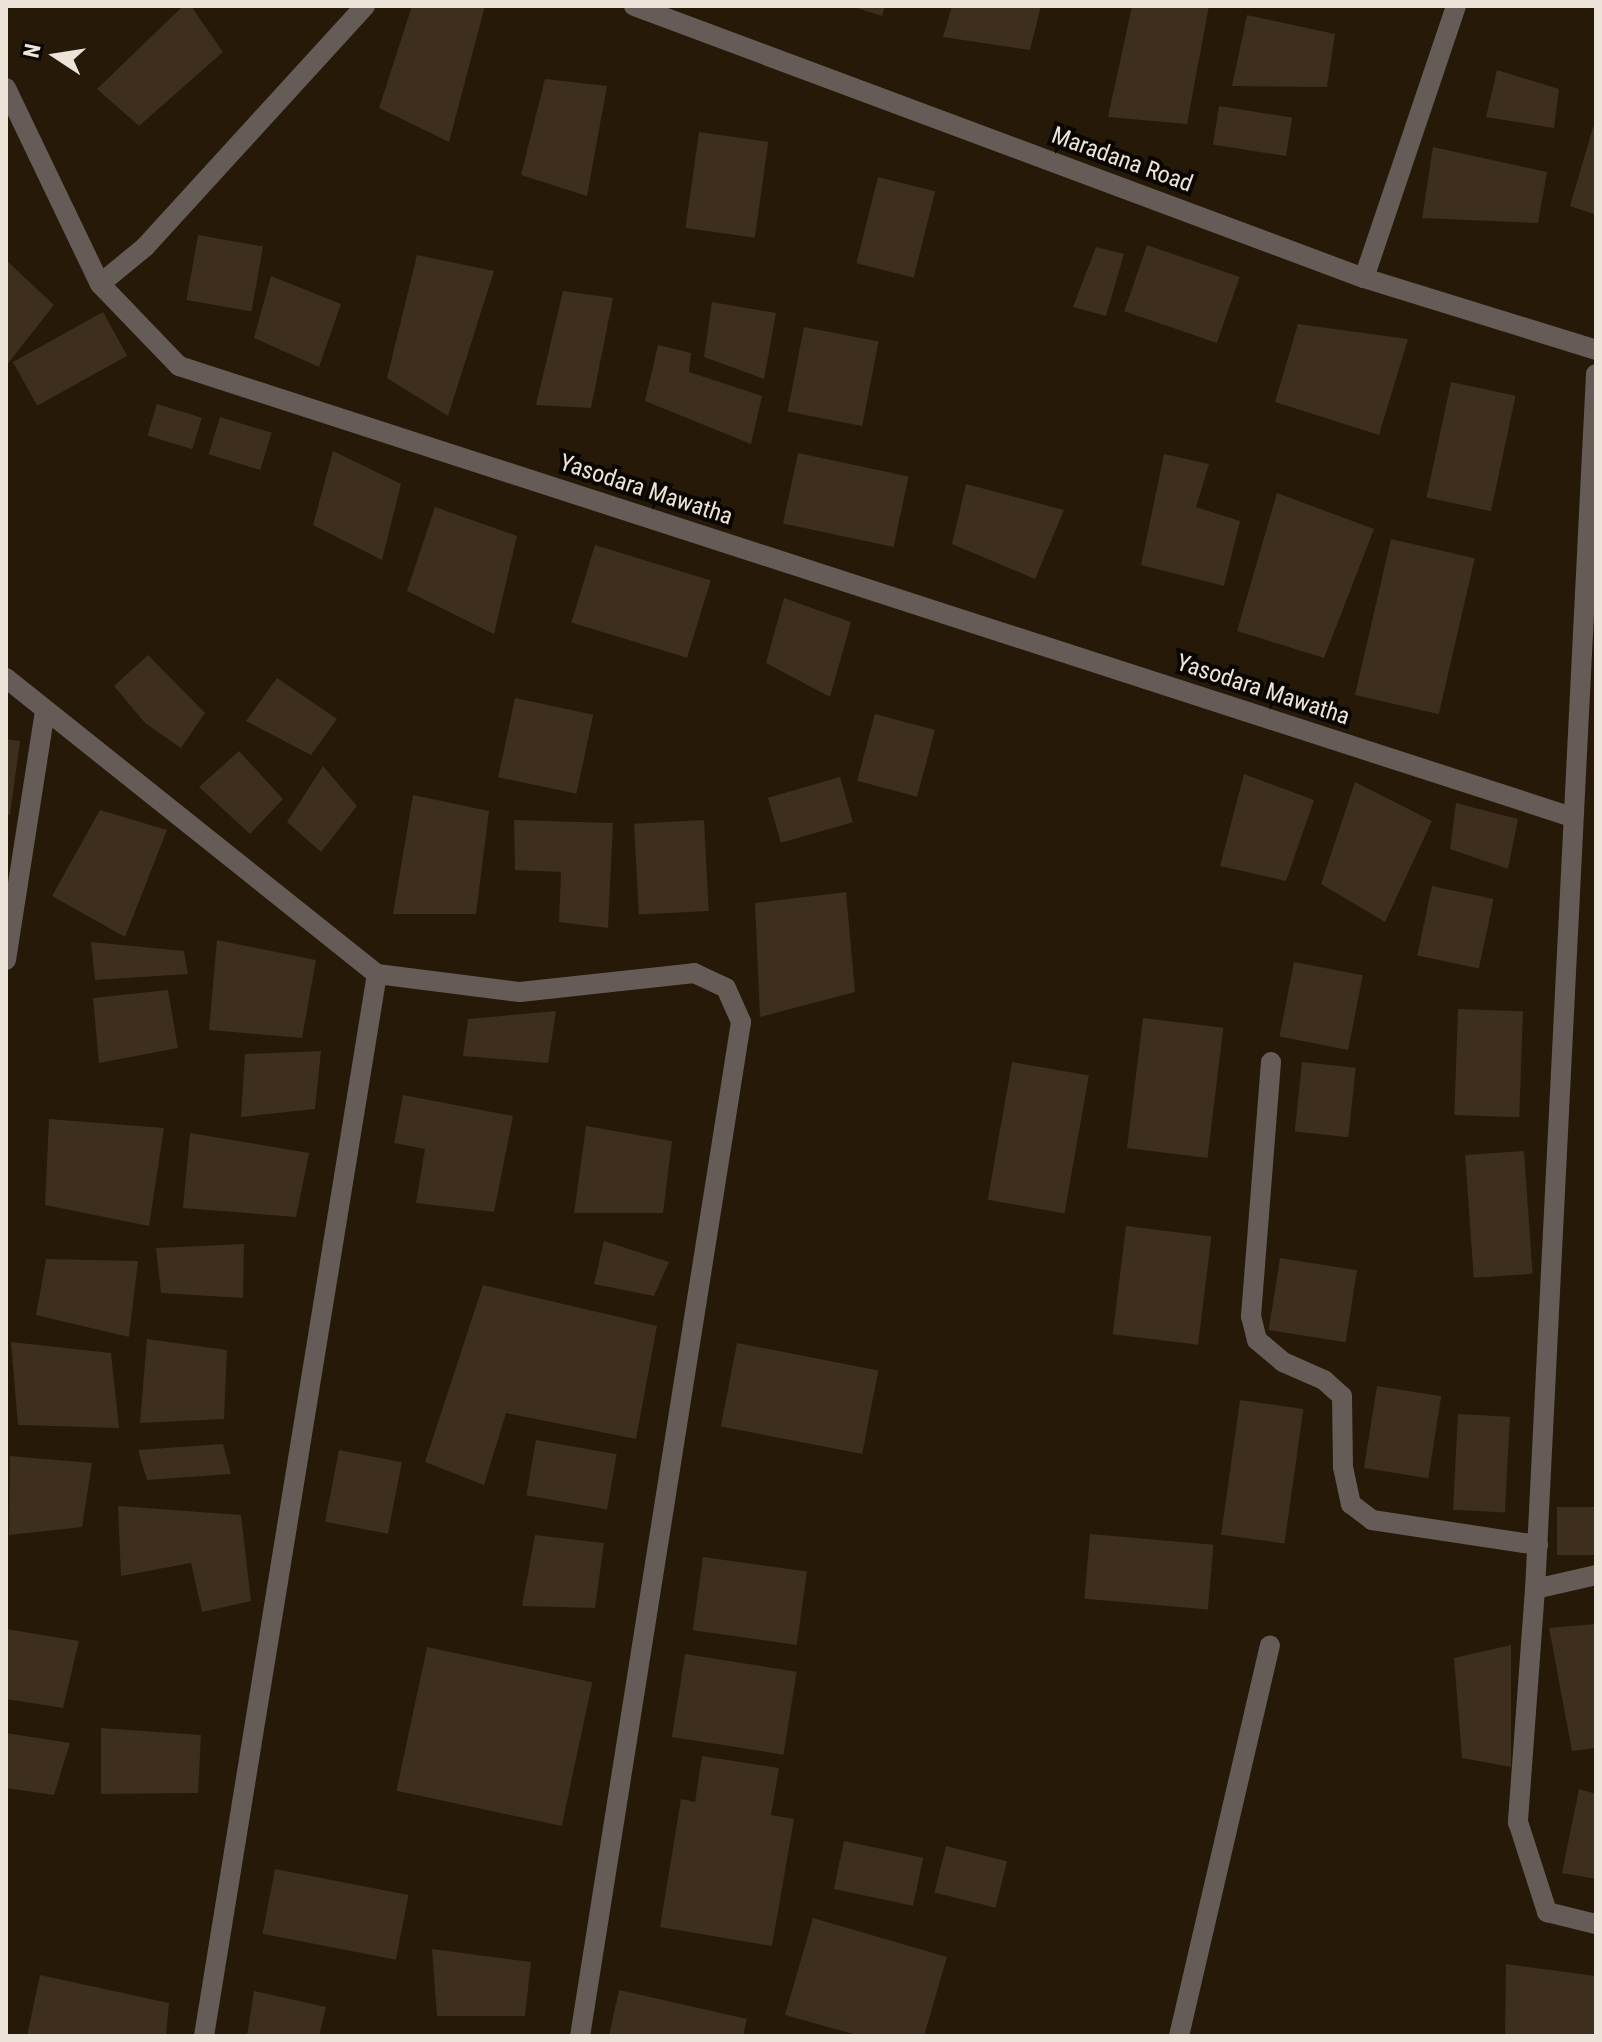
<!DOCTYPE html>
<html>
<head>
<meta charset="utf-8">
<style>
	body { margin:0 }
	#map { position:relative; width:1602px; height:2042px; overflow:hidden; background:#261908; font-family:"Roboto Condensed",sans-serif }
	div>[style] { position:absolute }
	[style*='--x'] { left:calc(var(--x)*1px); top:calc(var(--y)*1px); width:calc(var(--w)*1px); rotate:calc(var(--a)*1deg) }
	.building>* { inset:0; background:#3d2e1e; transform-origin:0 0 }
	.minor>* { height:20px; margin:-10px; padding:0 10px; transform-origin:10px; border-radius:10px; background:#665c57 }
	span { translate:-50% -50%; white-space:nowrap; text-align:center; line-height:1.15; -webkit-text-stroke:8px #0a0602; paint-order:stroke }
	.street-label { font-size:24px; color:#ece3d9 }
	.frame { position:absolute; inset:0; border:8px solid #ece3d9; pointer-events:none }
	.north { position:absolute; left:16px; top:16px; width:80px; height:80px; -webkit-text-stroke:6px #0a0602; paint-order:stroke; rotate:282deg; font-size:22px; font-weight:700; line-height:32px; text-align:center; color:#ece3d9 }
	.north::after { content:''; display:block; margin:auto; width:28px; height:36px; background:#ece3d9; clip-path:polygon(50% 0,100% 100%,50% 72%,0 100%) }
</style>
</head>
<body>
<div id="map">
	<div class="building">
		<i style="clip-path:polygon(183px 6px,191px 6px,223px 52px,139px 126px,97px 89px)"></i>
		<i style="clip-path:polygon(412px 6px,485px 6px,449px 142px,379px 108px)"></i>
		<i style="clip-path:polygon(850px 6px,885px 6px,882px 16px)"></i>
		<i style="clip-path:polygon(952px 6px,1041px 6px,1030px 50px,943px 37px)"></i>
		<i style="clip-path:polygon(1132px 6px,1209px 6px,1187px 124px,1108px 117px)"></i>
		<i style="clip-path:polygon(1247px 15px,1335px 34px,1327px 87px,1232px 86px)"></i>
		<i style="clip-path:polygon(1497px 70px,1559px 89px,1554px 128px,1486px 117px)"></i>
		<i style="clip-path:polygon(545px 79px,607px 86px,587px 196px,521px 175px)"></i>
		<i style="left:1219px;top:106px;width:74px;height:39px;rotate:9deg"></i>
		<i style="clip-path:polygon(1596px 117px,1596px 215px,1570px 206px)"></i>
		<i style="left:699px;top:132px;width:70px;height:97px;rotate:8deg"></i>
		<i style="clip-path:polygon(1433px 147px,1547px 172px,1538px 223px,1422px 218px)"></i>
		<i style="left:878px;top:177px;width:59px;height:89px;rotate:14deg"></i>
		<i style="left:198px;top:235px;width:66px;height:66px;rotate:10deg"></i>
		<i style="left:1147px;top:245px;width:98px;height:70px;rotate:19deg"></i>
		<i style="clip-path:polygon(1096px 247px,1124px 254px,1106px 316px,1073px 307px)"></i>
		<i style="clip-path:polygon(417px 255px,494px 271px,448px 416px,387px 378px)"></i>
		<i style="clip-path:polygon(6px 260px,54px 305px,6px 366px)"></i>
		<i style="clip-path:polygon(271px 276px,341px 304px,319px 367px,254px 338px)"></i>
		<i style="clip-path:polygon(563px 291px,613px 298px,591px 408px,536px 405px)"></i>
		<i style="clip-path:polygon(712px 302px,776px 313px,764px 379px,704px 357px)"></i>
		<i style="left:103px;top:312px;width:50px;height:103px;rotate:61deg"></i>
		<i style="clip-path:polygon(1298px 324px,1408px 339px,1379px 435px,1275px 402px)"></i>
		<i style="left:804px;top:327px;width:76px;height:86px;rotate:11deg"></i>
		<i style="clip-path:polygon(658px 345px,691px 353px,689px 372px,762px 396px,751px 444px,645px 401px)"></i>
		<i style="left:1451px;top:382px;width:66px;height:118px;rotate:12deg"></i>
		<i style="left:157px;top:404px;width:47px;height:33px;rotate:17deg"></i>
		<i style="left:220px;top:417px;width:54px;height:39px;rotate:17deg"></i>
		<i style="clip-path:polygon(333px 451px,401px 484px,382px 560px,313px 525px)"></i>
		<i style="left:798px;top:453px;width:113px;height:72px;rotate:12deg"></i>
		<i style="clip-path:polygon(1164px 454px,1209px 464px,1196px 507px,1240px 521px,1224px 586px,1141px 565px)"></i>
		<i style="clip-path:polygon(966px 484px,1064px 510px,1035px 579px,952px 544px)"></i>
		<i style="clip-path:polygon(1277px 493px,1374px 529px,1324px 658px,1237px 631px)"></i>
		<i style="clip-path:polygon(435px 507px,517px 536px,494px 634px,407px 591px)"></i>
		<i style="left:1391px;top:539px;width:86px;height:160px;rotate:13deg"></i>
		<i style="left:595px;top:545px;width:121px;height:81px;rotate:17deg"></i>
		<i style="clip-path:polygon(784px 598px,851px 622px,830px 697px,766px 663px)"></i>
		<i style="clip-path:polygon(148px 655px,205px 713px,181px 748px,145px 723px,114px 686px)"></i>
		<i style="clip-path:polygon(277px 678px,337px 719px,311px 755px,246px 721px)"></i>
		<i style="left:515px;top:698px;width:80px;height:81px;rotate:12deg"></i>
		<i style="left:875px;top:714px;width:62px;height:69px;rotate:15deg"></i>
		<i style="clip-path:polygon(6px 739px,20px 741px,10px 815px,6px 814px)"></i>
		<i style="clip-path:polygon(239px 751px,283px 799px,250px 834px,199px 787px)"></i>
		<i style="clip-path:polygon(323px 766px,357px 806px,321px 852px,287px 822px)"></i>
		<i style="clip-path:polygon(1244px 774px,1314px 800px,1286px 881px,1220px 866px)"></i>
		<i style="left:840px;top:777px;width:47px;height:75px;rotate:74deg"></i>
		<i style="clip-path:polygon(1355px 782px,1432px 821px,1385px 922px,1321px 884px)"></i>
		<i style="clip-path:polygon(413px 795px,489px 811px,476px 914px,393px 914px)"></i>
		<i style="clip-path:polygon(1456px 803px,1518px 819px,1508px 869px,1450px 849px)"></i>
		<i style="clip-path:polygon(100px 810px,167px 830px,125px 937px,52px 896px)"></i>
		<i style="clip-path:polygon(514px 820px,613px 823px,608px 928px,559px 922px,561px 872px,515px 870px)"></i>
		<i style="left:704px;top:820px;width:91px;height:70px;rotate:87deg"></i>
		<i style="left:1432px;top:886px;width:63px;height:71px;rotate:12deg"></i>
		<i style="clip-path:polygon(846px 892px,855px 992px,760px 1017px,755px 903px)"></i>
		<i style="clip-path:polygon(217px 940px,316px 960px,302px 1038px,209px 1030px)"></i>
		<i style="clip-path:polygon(91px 942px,184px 951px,188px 974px,95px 980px)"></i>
		<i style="left:1294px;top:962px;width:70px;height:76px;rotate:11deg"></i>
		<i style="clip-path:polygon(168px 990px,178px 1048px,99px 1063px,93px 998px)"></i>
		<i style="left:1458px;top:1009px;width:65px;height:106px;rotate:2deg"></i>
		<i style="clip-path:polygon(556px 1011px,548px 1063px,463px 1056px,468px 1019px)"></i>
		<i style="left:1143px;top:1018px;width:81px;height:131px;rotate:7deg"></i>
		<i style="clip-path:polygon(321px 1051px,315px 1109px,241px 1117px,245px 1054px)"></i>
		<i style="left:1012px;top:1062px;width:78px;height:140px;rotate:10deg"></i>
		<i style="left:1302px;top:1062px;width:54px;height:70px;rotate:6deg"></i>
		<i style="clip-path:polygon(403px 1095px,513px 1116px,494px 1212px,416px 1203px,425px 1149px,394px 1143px)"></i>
		<i style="clip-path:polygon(49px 1119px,164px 1128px,149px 1226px,45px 1205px)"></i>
		<i style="clip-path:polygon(586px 1126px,672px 1141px,663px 1213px,574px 1213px)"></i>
		<i style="clip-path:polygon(190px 1133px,309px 1153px,296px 1217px,183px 1208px)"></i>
		<i style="left:1524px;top:1151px;width:123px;height:59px;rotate:86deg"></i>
		<i style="left:1126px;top:1226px;width:86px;height:109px;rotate:7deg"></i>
		<i style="clip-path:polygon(604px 1241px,669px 1262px,654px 1296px,594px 1284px)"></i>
		<i style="clip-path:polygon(244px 1244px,243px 1298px,161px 1293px,156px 1248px)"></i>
		<i style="left:1280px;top:1258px;width:78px;height:73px;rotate:9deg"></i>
		<i style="clip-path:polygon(46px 1259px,138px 1261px,129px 1337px,36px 1315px)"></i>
		<i style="clip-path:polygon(483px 1285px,657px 1326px,636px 1439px,506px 1413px,484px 1485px,425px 1462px)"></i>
		<i style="clip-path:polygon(147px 1339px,227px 1350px,224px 1419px,140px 1423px)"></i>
		<i style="clip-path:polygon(11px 1342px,111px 1353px,119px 1428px,18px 1425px)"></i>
		<i style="left:737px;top:1343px;width:144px;height:85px;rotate:11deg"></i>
		<i style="left:1377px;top:1386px;width:65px;height:83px;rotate:9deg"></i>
		<i style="left:1240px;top:1400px;width:64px;height:136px;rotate:8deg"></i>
		<i style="left:1458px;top:1414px;width:52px;height:96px;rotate:3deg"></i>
		<i style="left:536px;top:1440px;width:82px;height:56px;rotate:10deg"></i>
		<i style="clip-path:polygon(223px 1444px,231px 1474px,147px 1480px,138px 1450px)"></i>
		<i style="left:339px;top:1450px;width:64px;height:73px;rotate:11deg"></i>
		<i style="clip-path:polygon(10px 1456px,92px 1463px,82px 1527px,9px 1535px)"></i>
		<i style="clip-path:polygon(118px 1506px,241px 1515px,251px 1601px,202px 1612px,191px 1563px,121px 1576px)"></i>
		<i style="left:1596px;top:1507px;width:48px;height:39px;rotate:90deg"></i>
		<i style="left:1090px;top:1534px;width:124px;height:65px;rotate:5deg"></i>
		<i style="clip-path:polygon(535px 1535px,604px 1543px,595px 1608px,522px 1606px)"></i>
		<i style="left:703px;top:1557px;width:105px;height:74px;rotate:8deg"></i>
		<i style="clip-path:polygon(1596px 1624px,1596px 1748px,1572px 1751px,1549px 1628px)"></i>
		<i style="clip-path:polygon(6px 1629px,79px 1641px,63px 1708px,6px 1699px)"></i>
		<i style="clip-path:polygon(1511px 1645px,1511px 1767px,1462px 1758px,1454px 1658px)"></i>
		<i style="left:427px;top:1647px;width:169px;height:147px;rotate:12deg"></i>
		<i style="left:685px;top:1654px;width:113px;height:84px;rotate:9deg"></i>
		<i style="clip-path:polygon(101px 1728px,201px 1735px,198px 1793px,101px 1794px)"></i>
		<i style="clip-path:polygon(6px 1733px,70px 1743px,54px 1795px,6px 1788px)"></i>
		<i style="clip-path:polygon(702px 1756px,779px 1768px,771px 1815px,794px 1819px,772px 1946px,660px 1927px,681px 1799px,695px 1802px)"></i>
		<i style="clip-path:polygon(1579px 1789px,1596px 1794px,1596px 1879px,1562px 1873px)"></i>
		<i style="left:844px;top:1841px;width:81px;height:49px;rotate:12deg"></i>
		<i style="left:946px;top:1846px;width:63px;height:48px;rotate:14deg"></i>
		<i style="left:275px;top:1869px;width:136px;height:66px;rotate:11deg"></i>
		<i style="clip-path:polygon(813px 1918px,947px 1957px,924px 2036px,860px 2036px,785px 2015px)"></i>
		<i style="clip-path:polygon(432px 1949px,531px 1962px,525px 2016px,437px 2016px)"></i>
		<i style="clip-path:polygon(1506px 1964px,1596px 1976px,1594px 2036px,1505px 2036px)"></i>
		<i style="clip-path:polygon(40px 1975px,169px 2003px,166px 2036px,27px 2036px)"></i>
		<i style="clip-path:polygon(619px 1990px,747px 2019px,743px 2036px,609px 2036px)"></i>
		<i style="clip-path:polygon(254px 1991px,326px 2007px,319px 2036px,247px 2036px)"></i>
	</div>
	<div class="minor">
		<i style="--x:365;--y:6;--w:326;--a:132.4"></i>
		<i style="--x:145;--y:247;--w:58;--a:140.6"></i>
		<i style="--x:100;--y:284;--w:114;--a:46.1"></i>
		<i style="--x:179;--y:366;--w:1464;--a:17.94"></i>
		<i style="--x:634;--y:6;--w:779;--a:20.44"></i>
		<i style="--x:1364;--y:278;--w:243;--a:17.2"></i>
		<i style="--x:6;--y:88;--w:217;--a:64.4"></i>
		<i style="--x:1364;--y:278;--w:287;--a:-71.3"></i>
		<i style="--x:1596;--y:374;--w:1217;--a:92.87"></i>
		<i style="--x:1535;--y:1589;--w:234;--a:94.2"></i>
		<i style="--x:1518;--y:1822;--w:95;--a:72.1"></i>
		<i style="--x:1547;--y:1912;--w:50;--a:13.8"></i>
		<i style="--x:6;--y:678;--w:475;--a:38.6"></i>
		<i style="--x:377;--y:974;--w:144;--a:7.2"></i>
		<i style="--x:520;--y:992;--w:175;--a:-6.2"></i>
		<i style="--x:694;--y:973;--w:35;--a:25"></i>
		<i style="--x:726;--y:988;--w:37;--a:66"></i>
		<i style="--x:741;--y:1022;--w:1027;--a:99.02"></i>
		<i style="--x:6;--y:960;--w:252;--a:-81.1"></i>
		<i style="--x:1271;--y:1062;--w:255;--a:94.5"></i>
		<i style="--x:1251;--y:1316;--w:25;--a:76"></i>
		<i style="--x:1257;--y:1340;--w:34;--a:40"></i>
		<i style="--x:1283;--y:1362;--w:45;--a:23.7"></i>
		<i style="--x:1324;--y:1380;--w:24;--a:42"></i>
		<i style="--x:1342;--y:1396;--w:71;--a:89.2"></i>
		<i style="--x:1343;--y:1467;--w:38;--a:78"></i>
		<i style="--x:1351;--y:1504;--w:26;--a:37"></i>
		<i style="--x:1372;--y:1520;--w:168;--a:8.6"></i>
		<i style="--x:1535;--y:1589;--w:63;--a:-12.9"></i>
		<i style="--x:204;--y:2036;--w:1076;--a:-80.75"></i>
		<i style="--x:1179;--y:2036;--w:401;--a:-76.9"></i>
	</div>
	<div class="street-label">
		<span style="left:1122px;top:160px;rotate:20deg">Maradana Road</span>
		<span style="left:646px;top:490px;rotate:18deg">Yasodara Mawatha</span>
		<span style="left:1263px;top:690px;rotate:18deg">Yasodara Mawatha</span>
	</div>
	<div class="frame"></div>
	<div class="north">N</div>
</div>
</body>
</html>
